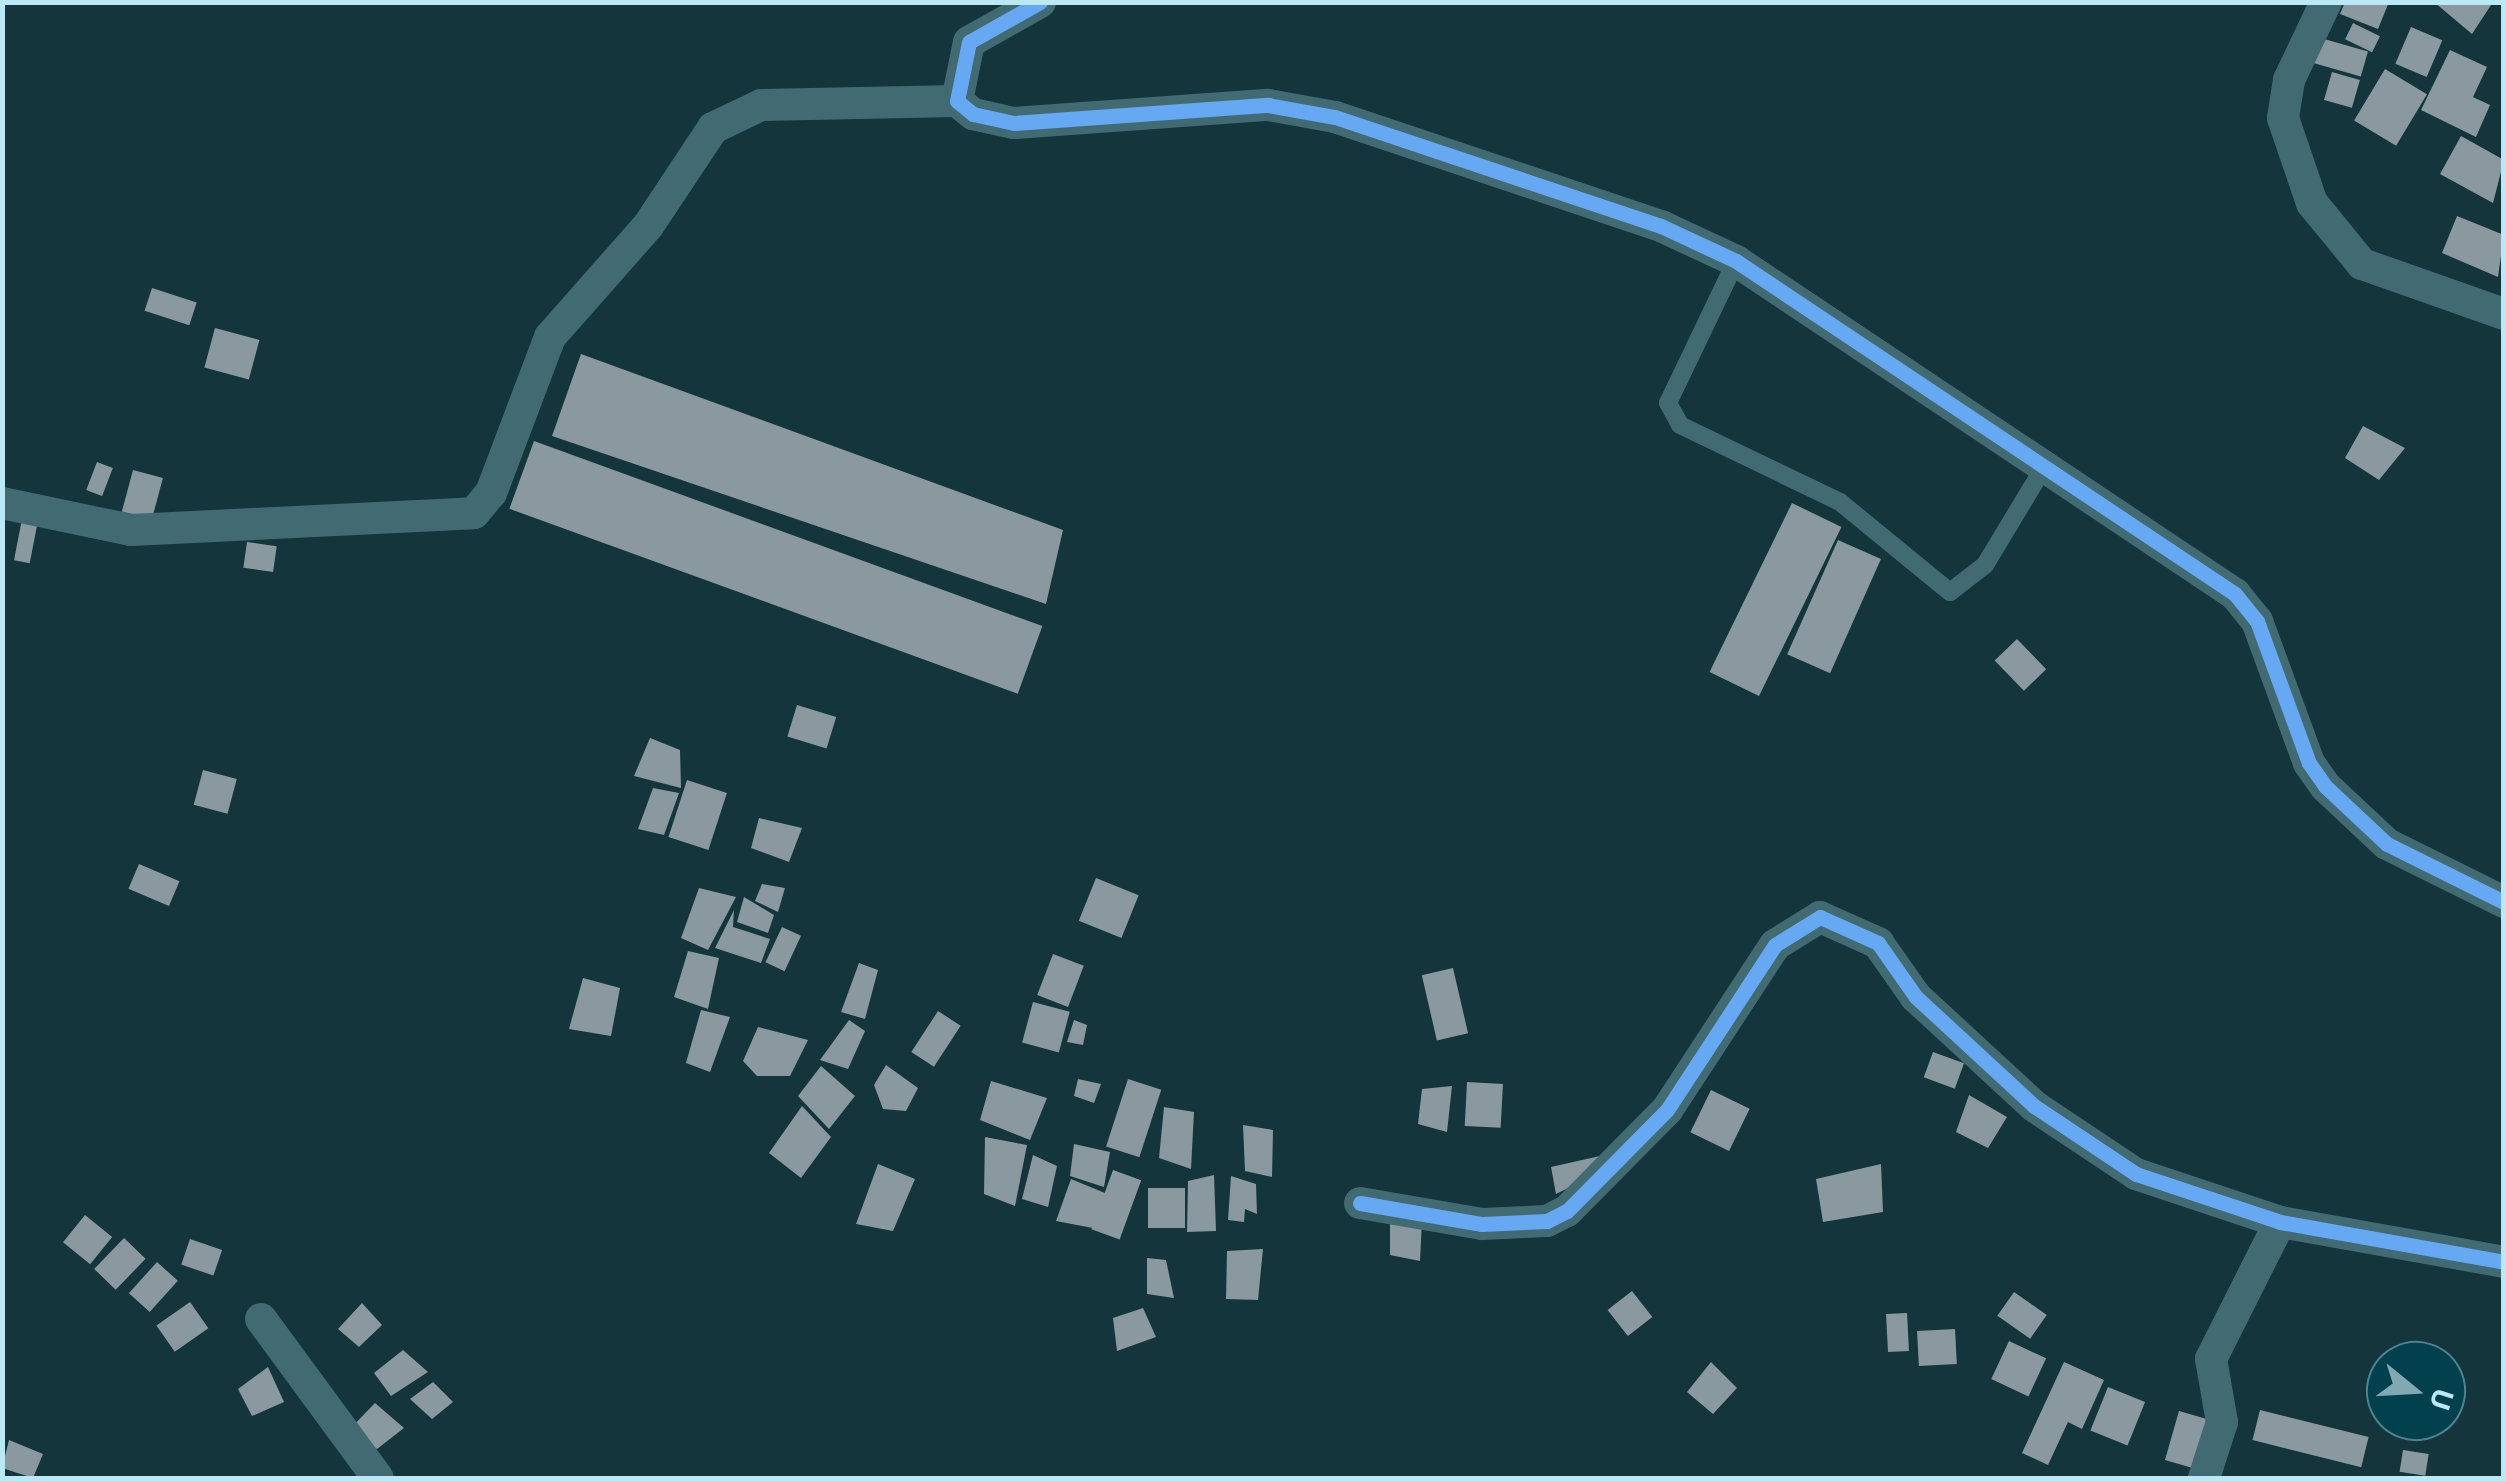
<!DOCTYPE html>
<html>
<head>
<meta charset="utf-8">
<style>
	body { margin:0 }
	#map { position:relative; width:2506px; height:1481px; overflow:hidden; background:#14353c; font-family:"Noto Sans",sans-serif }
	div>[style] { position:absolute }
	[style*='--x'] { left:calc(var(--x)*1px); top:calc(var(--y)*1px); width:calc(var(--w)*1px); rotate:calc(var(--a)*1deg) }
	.building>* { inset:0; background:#89999f; transform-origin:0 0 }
	.service>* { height:18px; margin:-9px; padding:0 9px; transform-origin:9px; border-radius:9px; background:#426a73 }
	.minor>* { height:32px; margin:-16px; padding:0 16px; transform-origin:16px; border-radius:16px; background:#426a73 }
	.cycleway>* { height:15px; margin:-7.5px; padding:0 7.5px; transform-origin:7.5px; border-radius:7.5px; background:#66a8f1 }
	span { translate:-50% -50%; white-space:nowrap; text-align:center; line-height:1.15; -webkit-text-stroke:10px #03404d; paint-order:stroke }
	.frame { position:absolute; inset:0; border:5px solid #bbe8f5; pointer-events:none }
	.north { position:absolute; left:2366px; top:1341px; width:100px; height:100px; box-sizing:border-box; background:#03404d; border:2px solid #4d8390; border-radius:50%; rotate:108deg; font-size:28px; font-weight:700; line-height:40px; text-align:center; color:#bbe8f5 }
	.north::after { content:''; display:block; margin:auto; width:35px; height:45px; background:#81a9b4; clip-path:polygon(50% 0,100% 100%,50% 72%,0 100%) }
</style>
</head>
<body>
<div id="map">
	<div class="building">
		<i style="clip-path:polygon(2345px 2px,2389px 2px,2378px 29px,2340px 14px)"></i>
		<i style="clip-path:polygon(2434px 2px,2493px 2px,2472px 34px)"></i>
		<i style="left:2353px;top:23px;width:30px;height:18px;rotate:26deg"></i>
		<i style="left:2411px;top:27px;width:34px;height:40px;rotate:23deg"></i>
		<i style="left:2317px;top:37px;width:53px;height:26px;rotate:16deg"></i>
		<i style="clip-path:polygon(2450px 50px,2487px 67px,2473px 97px,2490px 105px,2476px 137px,2421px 110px)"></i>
		<i style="left:2385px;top:69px;width:49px;height:60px;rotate:31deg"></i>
		<i style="left:2332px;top:72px;width:29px;height:29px;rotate:16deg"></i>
		<i style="clip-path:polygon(2461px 136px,2504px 160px,2493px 203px,2440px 174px)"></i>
		<i style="clip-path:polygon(2457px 216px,2504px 235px,2498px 277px,2442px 253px)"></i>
		<i style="left:152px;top:288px;width:47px;height:24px;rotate:18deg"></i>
		<i style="left:215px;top:328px;width:46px;height:41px;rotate:15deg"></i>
		<i style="clip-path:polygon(581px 354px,1063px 530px,1046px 604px,552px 436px)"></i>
		<i style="clip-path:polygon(2363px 426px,2405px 448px,2379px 480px,2345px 458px)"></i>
		<i style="left:534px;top:441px;width:541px;height:72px;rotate:20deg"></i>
		<i style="left:97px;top:462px;width:17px;height:30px;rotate:21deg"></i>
		<i style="left:133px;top:470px;width:31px;height:43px;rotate:15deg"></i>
		<i style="left:1792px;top:503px;width:55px;height:188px;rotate:26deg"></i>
		<i style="left:22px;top:519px;width:16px;height:42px;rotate:11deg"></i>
		<i style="left:1838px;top:540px;width:47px;height:125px;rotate:24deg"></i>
		<i style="left:247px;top:542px;width:30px;height:26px;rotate:8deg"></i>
		<i style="left:2017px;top:639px;width:42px;height:31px;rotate:46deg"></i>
		<i style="left:797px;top:705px;width:41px;height:33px;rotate:17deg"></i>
		<i style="clip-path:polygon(650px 738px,680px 750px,681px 788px,634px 776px)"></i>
		<i style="left:203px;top:770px;width:35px;height:36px;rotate:15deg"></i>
		<i style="left:687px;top:780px;width:42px;height:60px;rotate:18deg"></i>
		<i style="clip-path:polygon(653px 788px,679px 793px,664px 835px,638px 829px)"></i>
		<i style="clip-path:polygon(759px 818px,802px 828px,789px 862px,751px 848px)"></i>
		<i style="left:139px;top:864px;width:44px;height:27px;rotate:23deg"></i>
		<i style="left:1096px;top:878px;width:46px;height:46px;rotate:22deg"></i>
		<i style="clip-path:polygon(762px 884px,785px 888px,778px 912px,755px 901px)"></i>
		<i style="clip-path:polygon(699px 888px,736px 897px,708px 950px,681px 938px)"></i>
		<i style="clip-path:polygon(744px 897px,774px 915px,768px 933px,737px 922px)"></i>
		<i style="clip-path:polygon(734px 910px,733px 927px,770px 939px,761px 963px,715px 948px)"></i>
		<i style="left:782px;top:927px;width:21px;height:39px;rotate:25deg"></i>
		<i style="clip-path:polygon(688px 951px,719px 958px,708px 1009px,674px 997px)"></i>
		<i style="left:1053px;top:954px;width:33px;height:44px;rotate:21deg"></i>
		<i style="clip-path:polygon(859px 963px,878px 970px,865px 1019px,841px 1012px)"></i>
		<i style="left:1453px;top:968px;width:67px;height:32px;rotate:77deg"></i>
		<i style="clip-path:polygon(583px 978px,620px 988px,611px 1036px,569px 1029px)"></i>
		<i style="left:1033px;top:1002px;width:38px;height:42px;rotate:15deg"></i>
		<i style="clip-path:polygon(701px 1010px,730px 1017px,710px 1072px,686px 1063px)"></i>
		<i style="left:938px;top:1011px;width:27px;height:49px;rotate:33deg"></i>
		<i style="clip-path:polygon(849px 1020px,865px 1031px,848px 1069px,820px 1060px)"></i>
		<i style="clip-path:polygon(1074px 1020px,1087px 1025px,1083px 1045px,1067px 1042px)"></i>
		<i style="clip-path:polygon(758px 1027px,808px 1040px,790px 1076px,757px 1076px,743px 1061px)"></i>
		<i style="left:1933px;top:1052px;width:33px;height:27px;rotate:20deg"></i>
		<i style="clip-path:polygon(886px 1065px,918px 1088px,906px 1111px,883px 1109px,874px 1085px)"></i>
		<i style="clip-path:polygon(821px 1066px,855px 1096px,829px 1129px,798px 1096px)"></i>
		<i style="clip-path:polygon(1078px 1079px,1101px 1084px,1094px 1103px,1074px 1096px)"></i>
		<i style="left:1128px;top:1079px;width:35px;height:71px;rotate:18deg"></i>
		<i style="clip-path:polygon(991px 1081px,1047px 1098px,1030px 1140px,980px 1120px)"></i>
		<i style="left:1467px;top:1082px;width:36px;height:44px;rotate:3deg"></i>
		<i style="clip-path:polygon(1452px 1086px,1447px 1132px,1418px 1124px,1422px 1089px)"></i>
		<i style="left:1711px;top:1090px;width:43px;height:47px;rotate:26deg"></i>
		<i style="clip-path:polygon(1969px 1095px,2007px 1117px,1988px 1148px,1956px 1132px)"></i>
		<i style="clip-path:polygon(802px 1106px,831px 1137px,801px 1178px,769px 1153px)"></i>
		<i style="clip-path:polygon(1164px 1107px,1194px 1112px,1191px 1169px,1159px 1158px)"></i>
		<i style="clip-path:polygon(1243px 1125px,1273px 1130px,1272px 1177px,1245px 1171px)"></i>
		<i style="clip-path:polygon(985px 1137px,1027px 1145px,1015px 1206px,984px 1194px)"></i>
		<i style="clip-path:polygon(1074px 1144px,1110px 1152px,1104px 1187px,1070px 1176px)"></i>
		<i style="clip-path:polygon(1033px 1155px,1057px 1166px,1048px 1207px,1022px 1199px)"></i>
		<i style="clip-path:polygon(1600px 1156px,1605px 1170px,1556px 1194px,1551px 1167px)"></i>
		<i style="clip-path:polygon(878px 1164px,915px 1179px,893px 1231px,856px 1224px)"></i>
		<i style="clip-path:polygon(1881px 1164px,1883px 1212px,1823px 1222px,1816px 1179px)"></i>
		<i style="left:1113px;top:1170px;width:30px;height:63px;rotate:20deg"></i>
		<i style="clip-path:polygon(1214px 1175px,1216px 1231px,1187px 1232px,1188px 1181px)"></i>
		<i style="clip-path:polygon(1231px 1176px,1256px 1184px,1257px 1214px,1245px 1209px,1244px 1222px,1228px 1220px)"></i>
		<i style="clip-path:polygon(1071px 1179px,1105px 1193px,1098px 1229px,1056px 1221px)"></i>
		<i style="left:1148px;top:1188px;width:37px;height:40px"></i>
		<i style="clip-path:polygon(1390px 1213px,1422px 1220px,1420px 1261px,1390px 1255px)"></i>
		<i style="left:85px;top:1215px;width:35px;height:35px;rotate:39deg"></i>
		<i style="left:124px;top:1238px;width:30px;height:43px;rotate:44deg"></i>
		<i style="left:190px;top:1239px;width:34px;height:27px;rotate:19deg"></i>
		<i style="clip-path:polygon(1263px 1249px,1258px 1300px,1226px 1299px,1227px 1251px)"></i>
		<i style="clip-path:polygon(1147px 1258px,1166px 1260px,1174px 1298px,1147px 1294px)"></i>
		<i style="left:157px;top:1262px;width:28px;height:42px;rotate:42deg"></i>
		<i style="left:1632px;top:1291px;width:33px;height:31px;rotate:52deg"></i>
		<i style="left:2014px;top:1292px;width:40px;height:29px;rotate:35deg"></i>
		<i style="left:190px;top:1302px;width:32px;height:41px;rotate:55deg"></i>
		<i style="clip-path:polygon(362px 1303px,382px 1325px,359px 1347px,338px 1329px)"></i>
		<i style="clip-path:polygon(1143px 1308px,1156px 1337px,1117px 1351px,1113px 1318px)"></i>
		<i style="left:1907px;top:1313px;width:38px;height:21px;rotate:87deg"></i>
		<i style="left:1955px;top:1329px;width:35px;height:38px;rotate:87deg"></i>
		<i style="left:2009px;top:1341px;width:41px;height:42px;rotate:25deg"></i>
		<i style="clip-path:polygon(403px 1350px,428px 1372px,391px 1396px,374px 1373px)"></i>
		<i style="clip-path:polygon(1711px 1362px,1737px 1388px,1713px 1414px,1687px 1392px)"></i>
		<i style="clip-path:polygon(2064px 1362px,2104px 1380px,2082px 1429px,2068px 1422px,2048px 1465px,2022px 1453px)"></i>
		<i style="clip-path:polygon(268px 1367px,284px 1402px,252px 1416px,238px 1389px)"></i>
		<i style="clip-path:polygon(433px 1382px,453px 1402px,432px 1419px,410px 1399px)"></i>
		<i style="left:2108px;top:1387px;width:40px;height:47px;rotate:22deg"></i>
		<i style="clip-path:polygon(375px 1403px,404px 1428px,377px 1449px,349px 1430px)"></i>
		<i style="left:2260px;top:1410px;width:112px;height:31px;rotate:14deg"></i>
		<i style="left:2179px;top:1411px;width:36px;height:51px;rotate:16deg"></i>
		<i style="clip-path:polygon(9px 1440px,43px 1454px,33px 1478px,2px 1468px)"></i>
		<i style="left:2403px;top:1450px;width:26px;height:22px;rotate:9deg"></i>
	</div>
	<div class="service">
		<i style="--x:1736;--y:261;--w:157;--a:115.6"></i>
		<i style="--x:1668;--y:403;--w:25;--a:61"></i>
		<i style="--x:1680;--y:425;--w:178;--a:25.7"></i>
		<i style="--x:1840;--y:502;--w:142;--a:39.3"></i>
		<i style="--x:1950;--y:592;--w:44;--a:-37.6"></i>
		<i style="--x:1985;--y:565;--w:118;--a:-58.9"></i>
	</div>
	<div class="minor">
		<i style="--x:1040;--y:2;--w:81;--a:150.6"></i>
		<i style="--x:969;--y:42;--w:60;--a:101.5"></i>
		<i style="--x:957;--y:101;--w:21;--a:39"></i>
		<i style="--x:973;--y:114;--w:42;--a:12.4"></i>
		<i style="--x:1014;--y:123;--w:255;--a:-4.1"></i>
		<i style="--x:1268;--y:105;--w:68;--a:10.2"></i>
		<i style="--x:1335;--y:117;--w:344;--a:18.5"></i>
		<i style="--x:1661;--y:226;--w:83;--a:25"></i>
		<i style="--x:1736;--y:261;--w:600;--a:33.72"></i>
		<i style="--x:2235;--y:594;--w:35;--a:51"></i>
		<i style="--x:2257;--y:621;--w:151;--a:69.9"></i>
		<i style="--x:2309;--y:763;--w:29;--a:55"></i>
		<i style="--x:2326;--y:787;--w:83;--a:43.1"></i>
		<i style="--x:2387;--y:844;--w:131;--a:26.4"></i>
		<i style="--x:2326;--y:2;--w:86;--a:115.4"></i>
		<i style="--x:2289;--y:80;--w:38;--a:99"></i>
		<i style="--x:2283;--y:118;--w:90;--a:71.2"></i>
		<i style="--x:2312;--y:203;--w:79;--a:50.7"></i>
		<i style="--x:2362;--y:264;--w:151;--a:19.4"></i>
		<i style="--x:2;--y:503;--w:132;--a:11.8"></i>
		<i style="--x:131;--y:530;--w:343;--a:-2.8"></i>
		<i style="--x:474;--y:513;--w:26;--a:-50"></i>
		<i style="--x:491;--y:493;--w:167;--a:-69.3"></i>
		<i style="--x:550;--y:337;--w:148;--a:-48.6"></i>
		<i style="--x:648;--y:226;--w:118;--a:-56.4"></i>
		<i style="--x:713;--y:128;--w:53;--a:-25.6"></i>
		<i style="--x:761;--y:105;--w:196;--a:-1.2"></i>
		<i style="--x:1360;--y:1203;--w:124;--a:9.8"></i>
		<i style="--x:1482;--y:1224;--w:65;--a:-2.6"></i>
		<i style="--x:1547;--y:1221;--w:22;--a:-27"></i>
		<i style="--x:1567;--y:1211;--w:142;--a:-45.3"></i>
		<i style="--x:1667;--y:1110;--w:197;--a:-56.8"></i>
		<i style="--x:1775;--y:945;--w:53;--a:-31.9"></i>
		<i style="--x:1820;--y:917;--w:64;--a:24.1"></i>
		<i style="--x:1878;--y:943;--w:66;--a:54.9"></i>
		<i style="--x:1916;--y:997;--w:161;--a:42.7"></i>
		<i style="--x:2034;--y:1106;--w:123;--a:33.7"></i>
		<i style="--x:2136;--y:1174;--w:152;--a:18.4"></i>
		<i style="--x:2280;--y:1222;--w:228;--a:10.1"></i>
		<i style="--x:261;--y:1319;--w:197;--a:53.7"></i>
		<i style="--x:2204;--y:1478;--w:59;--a:-72.2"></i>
		<i style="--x:2222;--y:1422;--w:64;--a:-99.9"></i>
		<i style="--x:2211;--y:1359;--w:153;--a:-63.3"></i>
	</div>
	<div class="cycleway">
		<i style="--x:1040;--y:2;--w:81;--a:150.6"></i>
		<i style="--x:969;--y:42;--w:60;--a:101.5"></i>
		<i style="--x:957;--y:101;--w:21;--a:39"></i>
		<i style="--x:973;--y:114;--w:42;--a:12.4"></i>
		<i style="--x:1014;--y:123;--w:255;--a:-4.1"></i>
		<i style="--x:1268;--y:105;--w:68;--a:10.2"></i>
		<i style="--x:1335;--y:117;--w:344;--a:18.5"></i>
		<i style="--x:1661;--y:226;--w:83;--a:25"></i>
		<i style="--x:1736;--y:261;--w:600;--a:33.72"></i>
		<i style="--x:2235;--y:594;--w:35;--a:51"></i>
		<i style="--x:2257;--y:621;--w:151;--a:69.9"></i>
		<i style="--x:2309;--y:763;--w:29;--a:55"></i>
		<i style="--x:2326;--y:787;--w:83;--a:43.1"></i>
		<i style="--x:2387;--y:844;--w:131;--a:26.4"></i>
		<i style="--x:1360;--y:1203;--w:124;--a:9.8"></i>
		<i style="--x:1482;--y:1224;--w:65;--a:-2.6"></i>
		<i style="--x:1547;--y:1221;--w:22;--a:-27"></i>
		<i style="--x:1567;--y:1211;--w:142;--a:-45.3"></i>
		<i style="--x:1667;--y:1110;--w:197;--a:-56.8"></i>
		<i style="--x:1775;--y:945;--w:53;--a:-31.9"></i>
		<i style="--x:1820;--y:917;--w:64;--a:24.1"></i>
		<i style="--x:1878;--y:943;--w:66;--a:54.9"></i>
		<i style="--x:1916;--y:997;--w:161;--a:42.7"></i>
		<i style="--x:2034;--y:1106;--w:123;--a:33.7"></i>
		<i style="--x:2136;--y:1174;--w:152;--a:18.4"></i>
		<i style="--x:2280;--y:1222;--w:228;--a:10.1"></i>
	</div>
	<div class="frame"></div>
	<div class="north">U</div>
</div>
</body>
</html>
